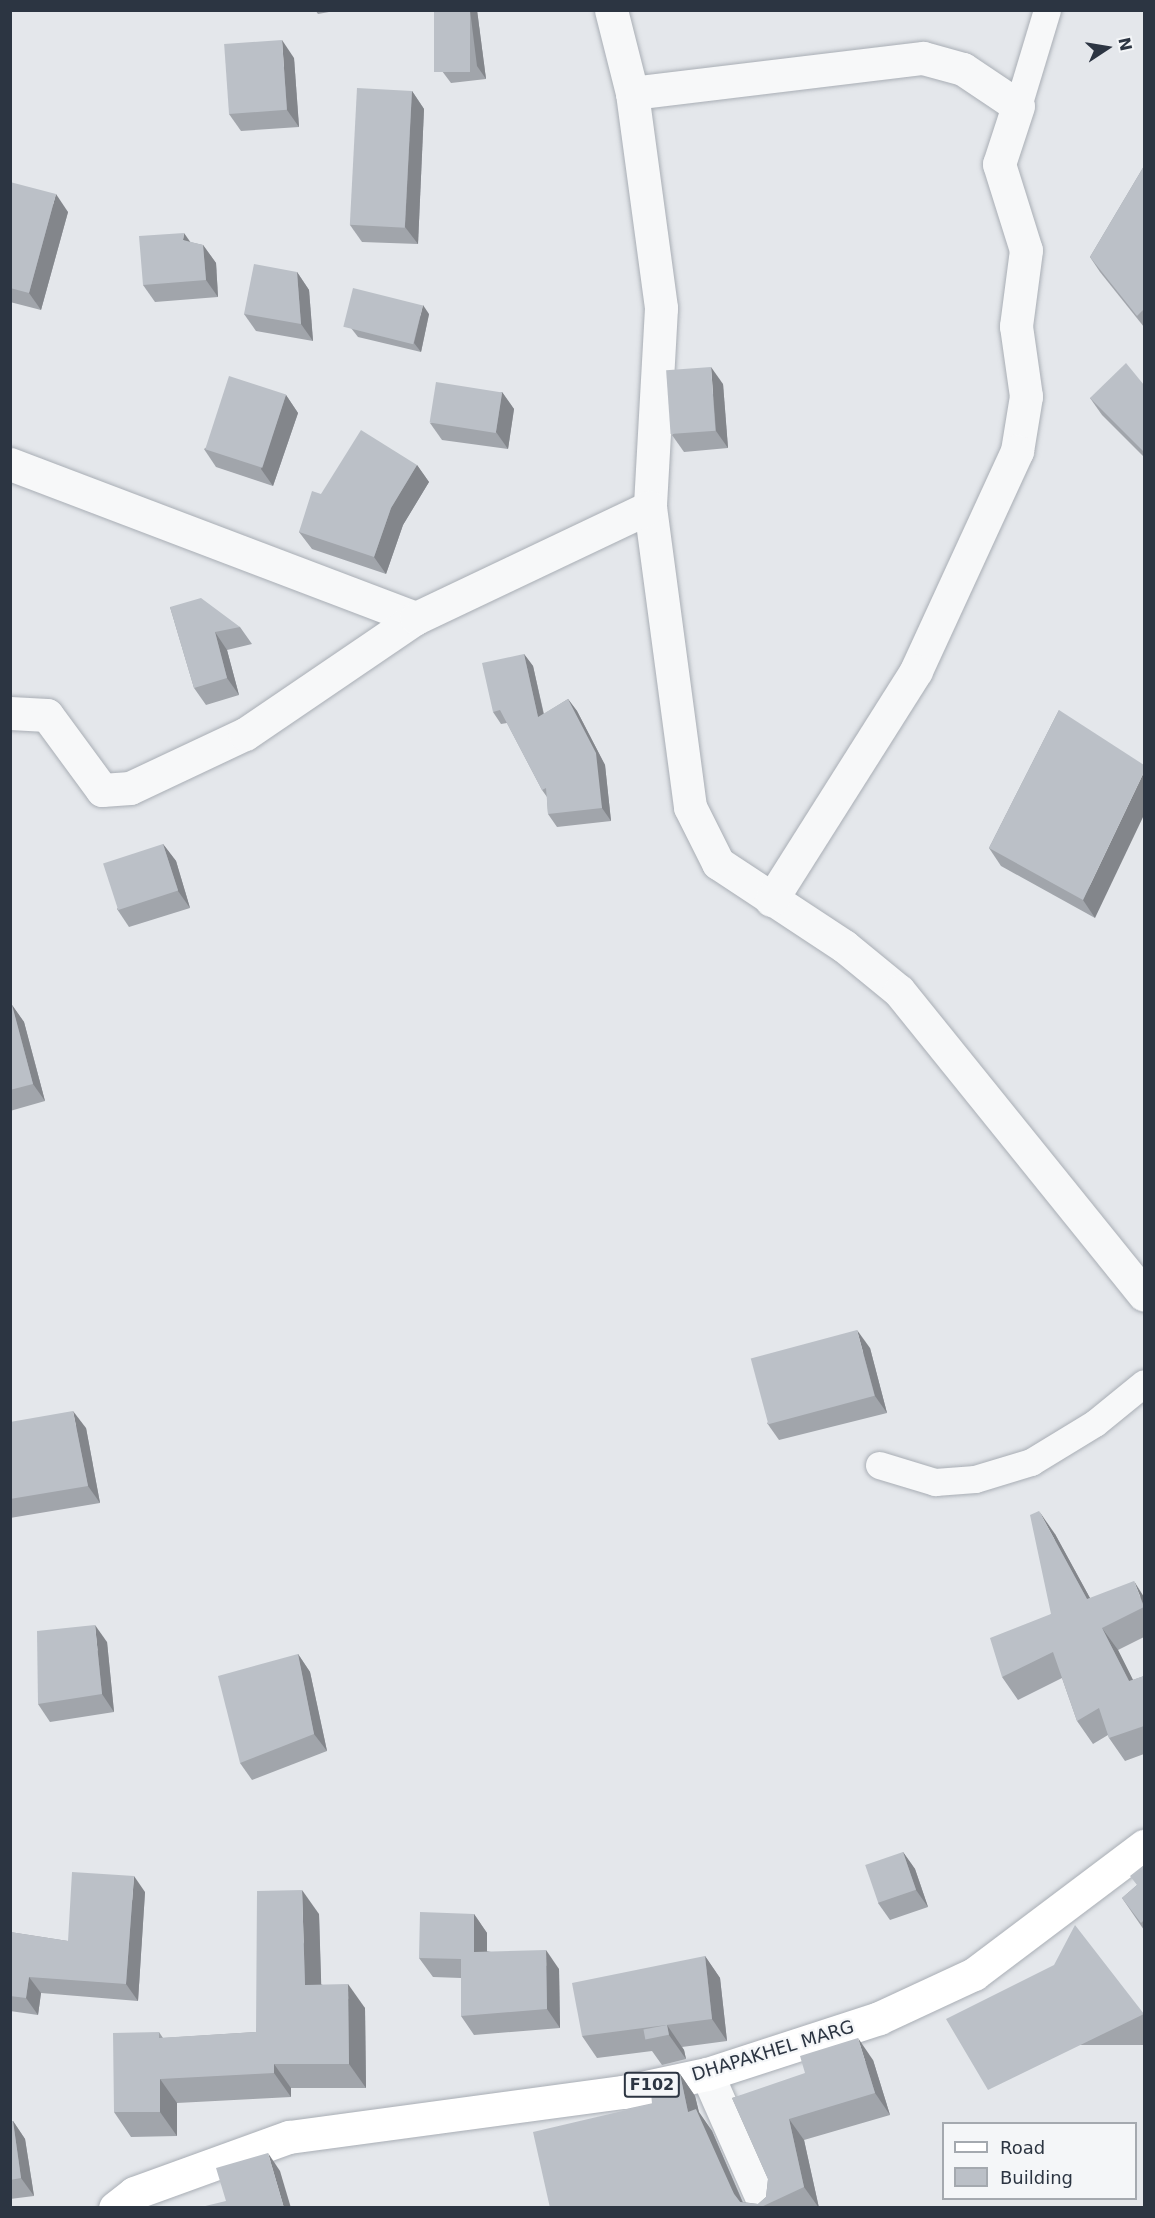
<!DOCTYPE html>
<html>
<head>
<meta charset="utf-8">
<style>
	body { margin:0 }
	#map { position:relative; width:1155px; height:2218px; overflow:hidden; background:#e4e7eb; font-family:"DejaVu Sans",sans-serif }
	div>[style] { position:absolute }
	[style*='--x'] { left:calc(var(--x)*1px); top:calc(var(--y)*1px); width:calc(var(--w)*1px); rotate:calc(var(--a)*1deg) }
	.roads { filter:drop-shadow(0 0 2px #a9aeb5) drop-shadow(0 0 2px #a9aeb5) }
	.lane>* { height:27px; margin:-13.5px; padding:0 13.5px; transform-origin:13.5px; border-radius:13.5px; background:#f7f8f9 }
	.street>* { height:33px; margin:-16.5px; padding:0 16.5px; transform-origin:16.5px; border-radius:16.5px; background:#f7f8f9 }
	.primary>* { height:33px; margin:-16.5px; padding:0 16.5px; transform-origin:16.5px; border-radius:16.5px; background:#fff }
	.wall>* { inset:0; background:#a1a5ab; transform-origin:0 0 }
	.shaded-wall>* { inset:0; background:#83868b }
	.building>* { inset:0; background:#bbc0c7; transform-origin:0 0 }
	span { translate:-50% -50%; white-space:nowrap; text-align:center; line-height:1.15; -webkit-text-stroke:4.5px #f4f6f8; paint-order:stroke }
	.shield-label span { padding:2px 4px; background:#f4f6f8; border:2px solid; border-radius:4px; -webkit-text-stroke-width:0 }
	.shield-label { font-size:16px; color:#2c3542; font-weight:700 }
	.street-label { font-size:18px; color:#2c3542 }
	.frame { position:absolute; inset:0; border:12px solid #2c3542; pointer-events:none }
	.legend { position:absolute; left:942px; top:2122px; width:195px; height:78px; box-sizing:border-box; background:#f4f6f8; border:2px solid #a4a9af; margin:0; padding:8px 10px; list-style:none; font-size:18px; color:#2c3542 }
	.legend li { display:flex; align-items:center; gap:12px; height:30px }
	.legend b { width:30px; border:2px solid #a4a9af }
	.north { position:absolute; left:1077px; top:18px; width:60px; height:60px; -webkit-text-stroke:4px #f4f6f8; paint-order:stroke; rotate:78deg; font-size:16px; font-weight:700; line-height:24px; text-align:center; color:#2c3542 }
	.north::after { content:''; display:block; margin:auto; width:21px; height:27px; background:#2c3542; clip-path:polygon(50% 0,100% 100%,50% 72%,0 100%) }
</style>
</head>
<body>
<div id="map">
	<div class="roads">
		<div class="lane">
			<i style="--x:1018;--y:106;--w:100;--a:-73.2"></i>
			<i style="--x:879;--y:1465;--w:59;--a:16.9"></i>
			<i style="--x:935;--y:1482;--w:40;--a:-4.3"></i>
			<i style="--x:975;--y:1479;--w:59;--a:-16.9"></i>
			<i style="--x:1031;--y:1462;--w:75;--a:-31.4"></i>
			<i style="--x:1095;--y:1423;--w:63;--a:-39.2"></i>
		</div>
		<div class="street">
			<i style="--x:611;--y:10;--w:86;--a:75.8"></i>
			<i style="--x:632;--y:93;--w:217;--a:82.3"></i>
			<i style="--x:661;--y:308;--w:199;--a:93.2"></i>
			<i style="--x:650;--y:507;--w:303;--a:82.4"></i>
			<i style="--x:690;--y:807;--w:63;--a:63.4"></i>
			<i style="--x:718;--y:863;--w:151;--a:33.4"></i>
			<i style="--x:844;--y:946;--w:71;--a:39.3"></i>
			<i style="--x:899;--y:991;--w:390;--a:51.1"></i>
			<i style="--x:632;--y:93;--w:293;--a:-6.9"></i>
			<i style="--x:923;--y:58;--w:41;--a:15.4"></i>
			<i style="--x:963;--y:69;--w:66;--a:33.9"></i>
			<i style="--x:1018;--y:106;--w:61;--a:108.1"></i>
			<i style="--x:999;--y:164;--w:90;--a:72.6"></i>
			<i style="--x:1026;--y:250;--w:77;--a:97.5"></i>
			<i style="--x:1016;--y:326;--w:71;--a:81.9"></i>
			<i style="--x:1026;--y:396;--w:56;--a:99.3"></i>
			<i style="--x:1017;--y:451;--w:242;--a:114.7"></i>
			<i style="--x:916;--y:671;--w:271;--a:122.3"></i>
			<i style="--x:10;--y:464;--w:434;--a:20.8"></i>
			<i style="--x:10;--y:713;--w:37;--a:3"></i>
			<i style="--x:47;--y:715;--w:93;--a:53.7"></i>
			<i style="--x:102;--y:790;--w:28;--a:-4"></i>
			<i style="--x:130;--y:788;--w:127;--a:-25.2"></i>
			<i style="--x:245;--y:734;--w:207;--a:-34.2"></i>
			<i style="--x:416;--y:618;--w:259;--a:-25.4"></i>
			<i style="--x:707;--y:2074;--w:146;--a:66.2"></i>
		</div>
		<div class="primary">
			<i style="--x:115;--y:2208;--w:24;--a:-38"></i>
			<i style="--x:134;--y:2193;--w:165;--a:-19.9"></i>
			<i style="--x:289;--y:2137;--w:337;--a:-7.7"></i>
			<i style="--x:623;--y:2092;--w:86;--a:-12.1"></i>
			<i style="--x:707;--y:2074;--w:181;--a:-18"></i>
			<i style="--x:879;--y:2018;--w:105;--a:-24.9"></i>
			<i style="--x:974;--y:1974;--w:213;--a:-37"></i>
		</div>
	</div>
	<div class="wall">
		<i style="clip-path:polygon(315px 10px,340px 10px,318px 14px)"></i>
		<i style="clip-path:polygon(434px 10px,477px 10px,486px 79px,451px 83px,442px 71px)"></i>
		<i style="clip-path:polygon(294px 58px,299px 127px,241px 131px,229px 114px)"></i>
		<i style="clip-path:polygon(412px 91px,424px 109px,418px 244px,362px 242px,350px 225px)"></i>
		<i style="clip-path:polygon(1144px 166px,1144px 327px,1100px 272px,1090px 257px)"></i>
		<i style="clip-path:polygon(10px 182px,68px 212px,41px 310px,10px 302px)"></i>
		<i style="clip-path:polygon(190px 242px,203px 245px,216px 263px,218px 297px,155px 302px,143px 285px)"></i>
		<i style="clip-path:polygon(297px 272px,309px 290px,313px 341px,256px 331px,244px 314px)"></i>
		<i style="clip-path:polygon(429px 314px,421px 352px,358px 337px,351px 328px)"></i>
		<i style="clip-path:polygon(723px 384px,728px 448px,684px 452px,672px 435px)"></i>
		<i style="clip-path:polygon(1144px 385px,1144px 457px,1102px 415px,1090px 398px)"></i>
		<i style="clip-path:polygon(502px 392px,514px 409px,508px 449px,442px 440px,430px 423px)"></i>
		<i style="clip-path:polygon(286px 395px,298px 413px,273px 486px,216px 467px,204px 449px)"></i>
		<i style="clip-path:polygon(417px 465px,429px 482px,403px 525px,386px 574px,312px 549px,299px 532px,321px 494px)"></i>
		<i style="clip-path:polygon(170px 607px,240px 627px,252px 644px,227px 650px,239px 695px,206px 705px,194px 688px)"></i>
		<i style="clip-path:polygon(524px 654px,533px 666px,544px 714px,568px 699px,577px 711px,605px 765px,611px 821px,557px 827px,548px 814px,547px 797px,542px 790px,507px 723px,501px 724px,493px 712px)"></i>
		<i style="clip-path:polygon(1059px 710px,1095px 918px,1001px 866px,989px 848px)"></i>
		<i style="clip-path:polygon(163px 844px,176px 861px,190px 908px,129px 927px,117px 909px)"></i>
		<i style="clip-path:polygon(10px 1005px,12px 1005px,24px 1022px,45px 1101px,10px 1111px)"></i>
		<i style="clip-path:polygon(870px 1348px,887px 1413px,779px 1440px,767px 1423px)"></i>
		<i style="clip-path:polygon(10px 1422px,86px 1428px,100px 1503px,10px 1518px)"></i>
		<i style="clip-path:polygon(1055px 1534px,1090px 1598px,1144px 1597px,1144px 1637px,1118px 1650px,1133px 1680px,1144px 1676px,1144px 1754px,1125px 1761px,1109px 1738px,1108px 1735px,1093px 1744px,1077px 1721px,1062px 1678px,1018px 1700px,1002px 1677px,1051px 1614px)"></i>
		<i style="clip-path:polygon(107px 1642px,114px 1712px,50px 1722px,38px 1704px)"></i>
		<i style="clip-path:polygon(298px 1654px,310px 1672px,327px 1751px,252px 1780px,240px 1763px)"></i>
		<i style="clip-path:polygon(903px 1852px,915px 1869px,928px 1907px,890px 1920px,878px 1903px)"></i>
		<i style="clip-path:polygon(1144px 1865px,1144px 1930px,1122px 1898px,1137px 1885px)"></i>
		<i style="clip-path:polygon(145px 1892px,138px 2001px,41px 1993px,38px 2015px,10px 2011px,10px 1932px,68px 1941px)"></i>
		<i style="clip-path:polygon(319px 1914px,321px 1984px,365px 2008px,366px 2088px,291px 2088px,291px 2097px,177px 2103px,177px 2136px,131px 2137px,114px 2112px,159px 2032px,163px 2038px,256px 2032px)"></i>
		<i style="clip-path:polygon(474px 1914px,487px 1933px,487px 1951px,559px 1969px,560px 2028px,474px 2035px,461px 2016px,461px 1978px,433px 1977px,419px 1958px)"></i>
		<i style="clip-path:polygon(705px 1956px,720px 1978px,727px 2041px,682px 2047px,684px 2050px,686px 2059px,662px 2065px,652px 2051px,597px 2058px,582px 2036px)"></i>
		<i style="left:1144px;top:2014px;width:31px;height:174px;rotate:90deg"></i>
		<i style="clip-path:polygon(873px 2060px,890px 2115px,804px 2140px,819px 2208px,550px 2208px,652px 2104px,680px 2074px,695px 2096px,699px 2113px,712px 2131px,743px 2202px,758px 2204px,766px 2197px,768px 2179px,732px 2098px)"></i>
		<i style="clip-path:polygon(13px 2121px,25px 2139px,34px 2196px,10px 2199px,10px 2122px)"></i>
	</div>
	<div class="shaded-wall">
		<i style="clip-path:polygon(470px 10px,477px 10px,486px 79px,477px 66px)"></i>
		<i style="clip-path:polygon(282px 40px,294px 58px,299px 127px,287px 110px)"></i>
		<i style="clip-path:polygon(412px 91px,424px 109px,418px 244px,405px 227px)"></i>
		<i style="clip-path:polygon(56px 194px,68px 212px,41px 310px,29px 293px)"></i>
		<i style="clip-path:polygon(184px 233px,196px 250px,183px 240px)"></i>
		<i style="clip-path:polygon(203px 245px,216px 263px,218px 297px,206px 280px)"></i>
		<i style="clip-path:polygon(297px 272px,309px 290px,313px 341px,301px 324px)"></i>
		<i style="clip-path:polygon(423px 305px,429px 314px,421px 352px,414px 343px)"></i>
		<i style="clip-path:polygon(711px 367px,723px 384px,728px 448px,716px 431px)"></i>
		<i style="clip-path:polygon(502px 392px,514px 409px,508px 449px,496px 432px)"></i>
		<i style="clip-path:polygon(286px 395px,298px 413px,273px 486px,261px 469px)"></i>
		<i style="clip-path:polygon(417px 465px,429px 482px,403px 525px,386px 574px,374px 557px,391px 508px)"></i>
		<i style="clip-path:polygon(215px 632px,227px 650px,239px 695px,227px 678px)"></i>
		<i style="clip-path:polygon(524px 654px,533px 666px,547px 730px,538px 717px)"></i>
		<i style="clip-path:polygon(568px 699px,577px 711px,605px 765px,611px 821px,602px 808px)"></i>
		<i style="clip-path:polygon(1144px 772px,1144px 815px,1095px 918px,1083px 900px)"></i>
		<i style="clip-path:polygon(163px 844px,176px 861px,190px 908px,178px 891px)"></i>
		<i style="clip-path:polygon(12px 1005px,24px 1022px,45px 1101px,33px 1084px)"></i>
		<i style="clip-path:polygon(857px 1330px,870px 1348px,887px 1413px,875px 1396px)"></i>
		<i style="clip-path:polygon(73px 1411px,86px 1428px,100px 1503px,88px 1486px)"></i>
		<i style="clip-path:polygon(1039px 1511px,1055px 1534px,1103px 1622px,1087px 1599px)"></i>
		<i style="clip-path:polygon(1134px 1581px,1144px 1597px,1144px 1606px)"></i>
		<i style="clip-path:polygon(95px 1625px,107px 1642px,114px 1712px,102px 1694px)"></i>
		<i style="clip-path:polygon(1102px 1628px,1118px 1650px,1144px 1702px,1129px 1681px)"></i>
		<i style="clip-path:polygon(298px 1654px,310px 1672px,327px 1751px,314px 1734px)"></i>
		<i style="clip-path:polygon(903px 1852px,915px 1869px,928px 1907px,916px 1890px)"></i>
		<i style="clip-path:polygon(134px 1876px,145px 1892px,138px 2001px,126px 1984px)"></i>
		<i style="clip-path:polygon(302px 1890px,319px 1914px,322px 2009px,305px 1985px)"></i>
		<i style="clip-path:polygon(474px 1914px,487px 1933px,487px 1970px,474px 1952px)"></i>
		<i style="clip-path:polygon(546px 1950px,559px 1969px,560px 2028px,547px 2009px)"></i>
		<i style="clip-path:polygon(705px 1956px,720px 1978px,727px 2041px,712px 2019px)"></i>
		<i style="clip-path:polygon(29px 1977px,41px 1993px,38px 2015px,26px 1998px)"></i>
		<i style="clip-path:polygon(348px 1984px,365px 2008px,366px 2088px,349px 2064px)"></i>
		<i style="clip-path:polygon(667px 2025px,684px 2050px,686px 2059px,669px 2035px)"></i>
		<i style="clip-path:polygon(858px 2038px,873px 2060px,890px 2115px,875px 2093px)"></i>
		<i style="clip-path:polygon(274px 2064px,291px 2088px,291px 2097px,274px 2073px)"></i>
		<i style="clip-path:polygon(680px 2074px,695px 2096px,699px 2112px,712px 2131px,745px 2208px,734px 2194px,688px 2112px)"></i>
		<i style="clip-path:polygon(160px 2079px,177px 2103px,177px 2136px,160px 2112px)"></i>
		<i style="clip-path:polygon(789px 2119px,804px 2140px,819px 2208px,804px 2187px)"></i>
		<i style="clip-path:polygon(13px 2121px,25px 2139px,34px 2196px,21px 2178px)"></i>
		<i style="clip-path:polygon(268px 2153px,280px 2171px,291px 2208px,284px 2208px)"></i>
	</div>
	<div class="building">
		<i style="left:434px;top:10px;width:36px;height:62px"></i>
		<i style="left:282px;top:40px;width:70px;height:58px;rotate:86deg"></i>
		<i style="left:357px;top:88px;width:55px;height:137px;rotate:3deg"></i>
		<i style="clip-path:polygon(1144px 166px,1144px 309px,1137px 316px,1090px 257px)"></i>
		<i style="clip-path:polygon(10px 182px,56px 194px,29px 293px,10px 288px)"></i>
		<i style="clip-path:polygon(184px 233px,183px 240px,203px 245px,206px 280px,143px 285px,139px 236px)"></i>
		<i style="clip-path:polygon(254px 264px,297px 272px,301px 324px,244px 314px)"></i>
		<i style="left:353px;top:288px;width:72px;height:40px;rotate:14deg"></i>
		<i style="clip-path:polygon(1126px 363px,1144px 385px,1144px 452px,1090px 398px)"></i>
		<i style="left:711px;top:367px;width:64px;height:45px;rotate:86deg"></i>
		<i style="left:229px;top:376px;width:60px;height:77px;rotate:18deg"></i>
		<i style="left:436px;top:382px;width:67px;height:41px;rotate:9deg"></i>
		<i style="clip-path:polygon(361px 430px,417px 465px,391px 508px,374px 557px,299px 532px,312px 491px,321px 494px)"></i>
		<i style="clip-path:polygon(201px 598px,240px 627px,215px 632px,227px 678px,194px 688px,170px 607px)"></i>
		<i style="clip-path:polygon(524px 654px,538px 717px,568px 699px,596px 753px,602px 808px,548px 814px,546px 788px,542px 790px,500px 710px,493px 712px,482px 663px)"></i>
		<i style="clip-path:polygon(1059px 710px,1144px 765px,1144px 772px,1083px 900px,989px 848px)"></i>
		<i style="left:163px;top:844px;width:49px;height:63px;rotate:72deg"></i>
		<i style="clip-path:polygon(10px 1005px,12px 1005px,33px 1084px,10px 1090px)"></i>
		<i style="left:857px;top:1330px;width:68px;height:110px;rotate:75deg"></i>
		<i style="clip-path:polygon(73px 1411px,88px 1486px,10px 1499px,10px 1422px)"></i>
		<i style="clip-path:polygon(1039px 1511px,1087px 1599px,1134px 1581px,1144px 1607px,1102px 1628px,1129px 1681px,1144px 1676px,1144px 1726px,1109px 1738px,1099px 1708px,1077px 1721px,1053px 1652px,1002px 1677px,990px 1638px,1051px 1614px,1030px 1515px)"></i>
		<i style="clip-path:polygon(95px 1625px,102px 1694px,38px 1704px,37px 1631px)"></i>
		<i style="clip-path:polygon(298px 1654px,314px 1734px,240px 1763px,218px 1676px)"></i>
		<i style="left:903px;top:1852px;width:40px;height:40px;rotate:71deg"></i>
		<i style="clip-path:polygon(1144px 1865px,1144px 1920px,1141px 1923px,1122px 1898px,1137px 1885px,1130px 1876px)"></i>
		<i style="clip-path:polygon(72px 1872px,134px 1876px,126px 1984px,29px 1977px,26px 1998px,10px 1996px,10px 1932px,68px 1941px)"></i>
		<i style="clip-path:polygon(302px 1890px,305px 1985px,348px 1984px,349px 2064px,274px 2064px,274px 2073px,160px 2079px,160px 2112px,114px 2112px,113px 2033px,159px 2032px,159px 2038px,256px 2032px,257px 1891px)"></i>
		<i style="clip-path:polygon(420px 1912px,474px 1914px,474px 1952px,546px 1950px,547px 2009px,461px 2016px,461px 1959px,419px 1958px)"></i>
		<i style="clip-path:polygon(1075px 1925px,1144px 2014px,988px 2090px,946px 2019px,1054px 1965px)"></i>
		<i style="clip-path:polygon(705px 1956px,712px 2019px,582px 2036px,572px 1983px)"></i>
		<i style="left:667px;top:2025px;width:10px;height:24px;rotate:79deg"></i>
		<i style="clip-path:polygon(858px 2038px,875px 2093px,789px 2119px,804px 2187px,759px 2208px,550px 2208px,533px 2132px,652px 2104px,650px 2080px,680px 2074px,688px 2112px,696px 2109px,734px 2194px,740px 2202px,758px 2204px,766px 2197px,768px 2179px,732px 2098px,805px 2073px,800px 2056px)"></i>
		<i style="clip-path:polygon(13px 2121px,21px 2178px,10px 2180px,10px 2122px)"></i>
		<i style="clip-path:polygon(268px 2153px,284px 2208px,197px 2208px,226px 2201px,216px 2168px)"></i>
	</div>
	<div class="shield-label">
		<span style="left:652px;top:2085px">F102</span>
	</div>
	<div class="street-label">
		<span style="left:773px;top:2051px;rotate:-17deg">DHAPAKHEL MARG</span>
	</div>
	<div class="frame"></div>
	<ul class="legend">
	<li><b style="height:8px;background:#fff"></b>Road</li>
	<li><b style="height:16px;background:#bbc0c7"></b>Building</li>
	</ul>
	<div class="north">N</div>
</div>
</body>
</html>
